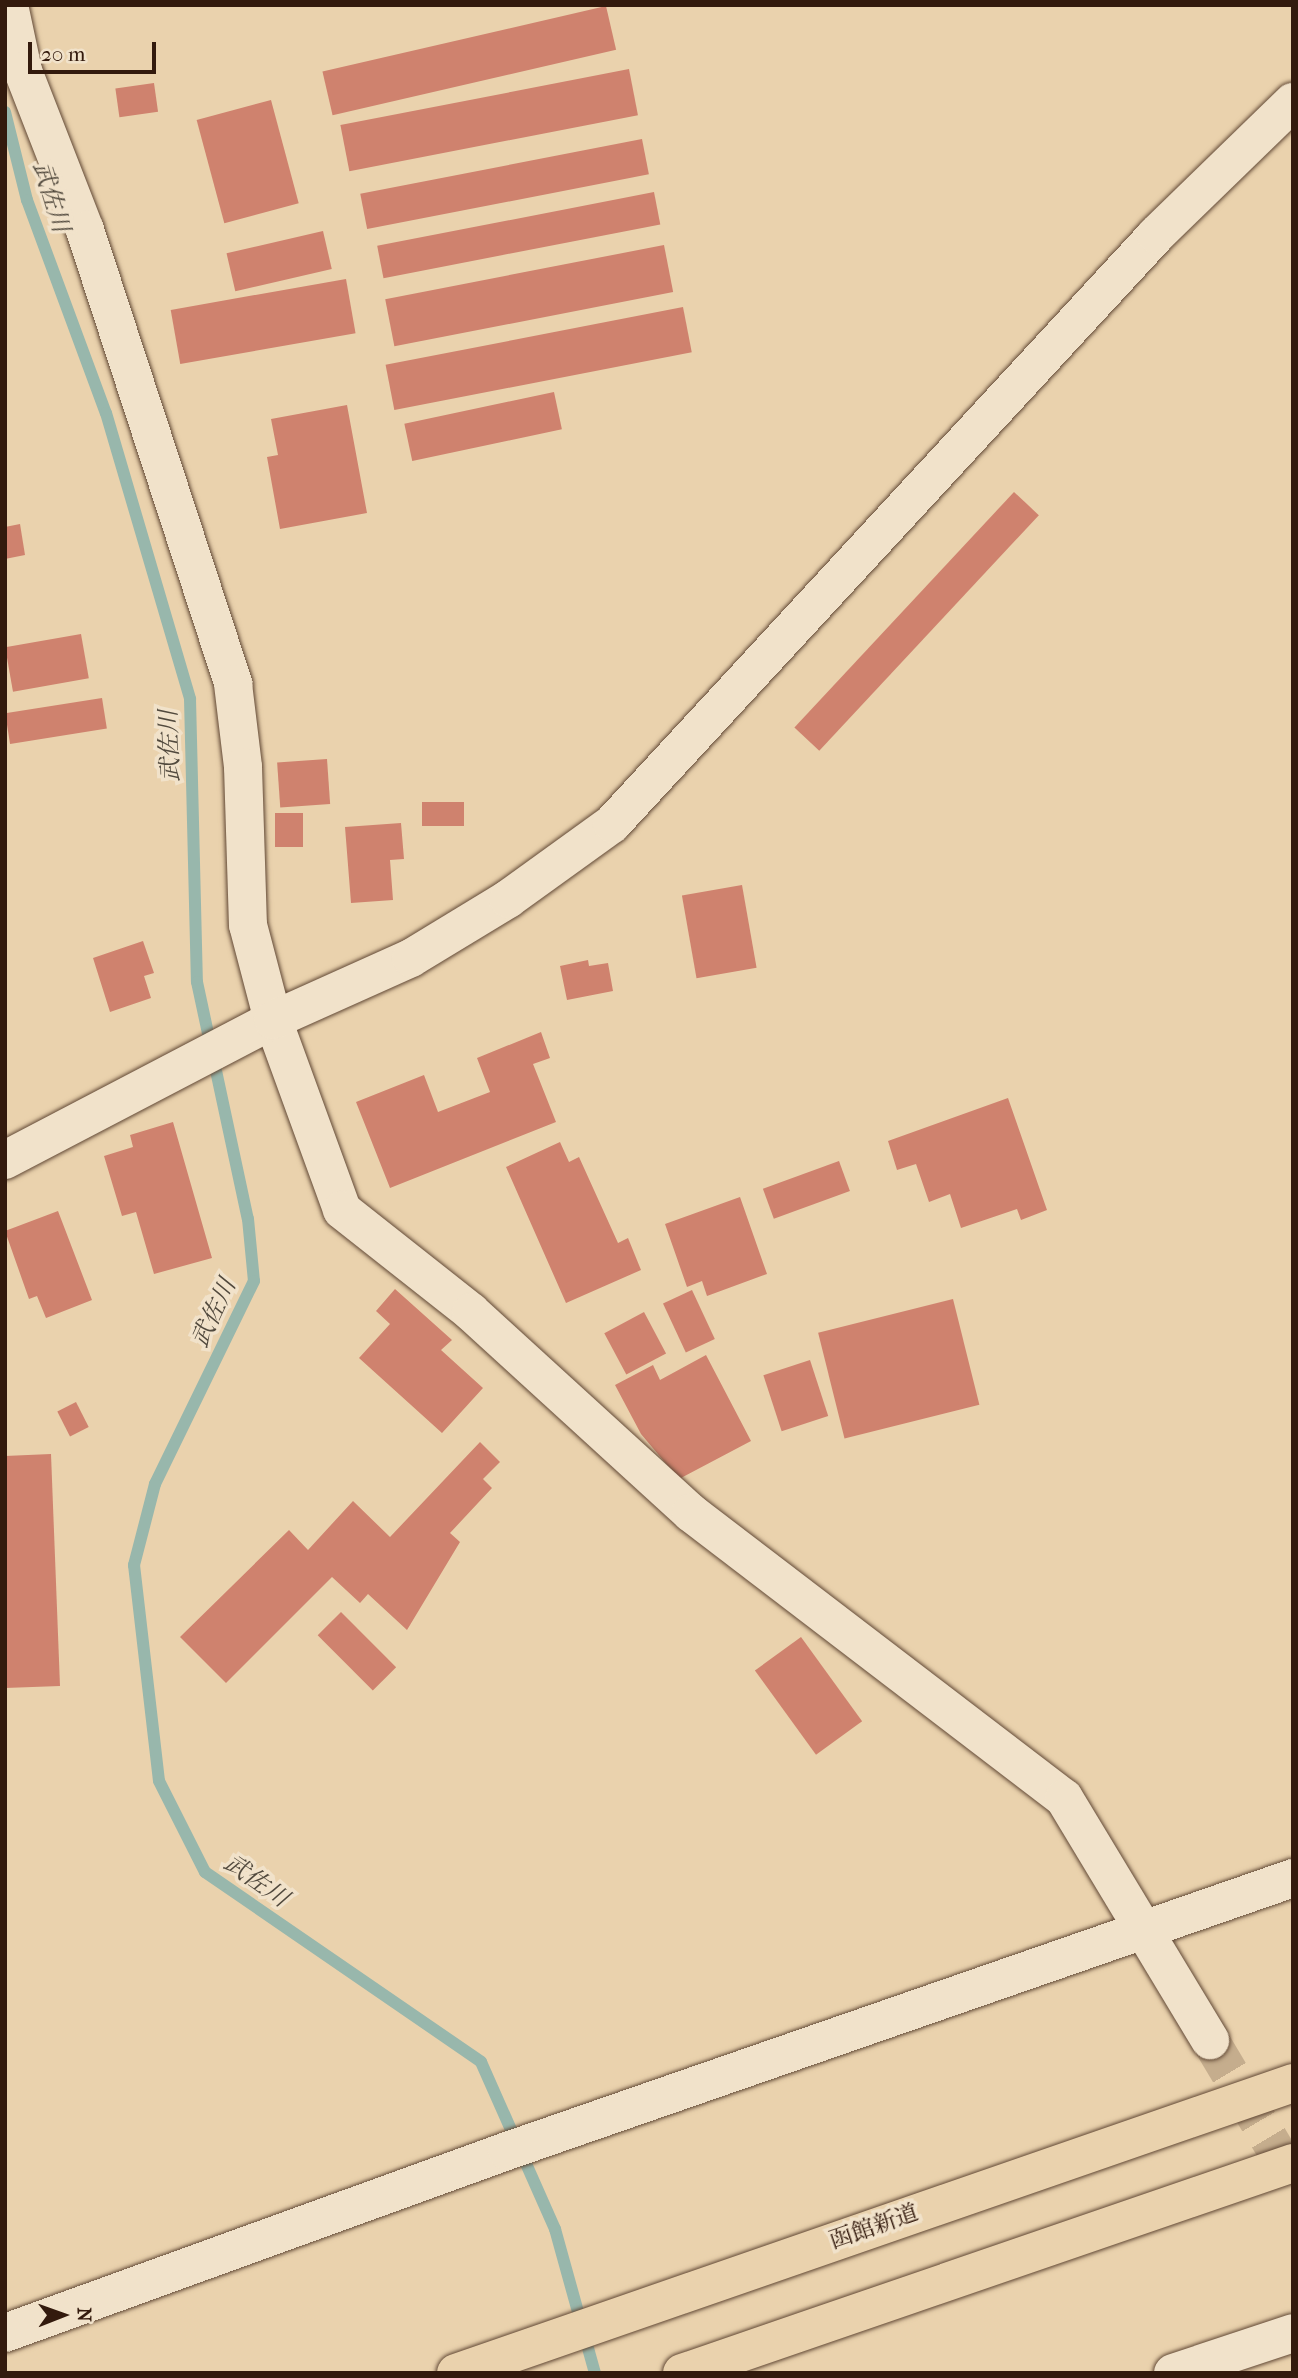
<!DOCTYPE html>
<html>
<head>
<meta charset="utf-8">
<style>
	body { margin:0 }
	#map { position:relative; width:1298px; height:2378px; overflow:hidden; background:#ead2ad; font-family:"IM FELL French Canon","Noto Serif JP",serif }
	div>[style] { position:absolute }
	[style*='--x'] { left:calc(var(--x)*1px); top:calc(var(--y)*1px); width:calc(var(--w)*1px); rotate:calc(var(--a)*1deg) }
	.stream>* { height:12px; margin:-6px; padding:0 6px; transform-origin:6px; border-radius:6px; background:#98b7ac }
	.building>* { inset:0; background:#cf826e; transform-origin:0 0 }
	.minor-tunnel>* { height:38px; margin-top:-19px; transform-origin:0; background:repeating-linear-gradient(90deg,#c5ad8d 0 38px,transparent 0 57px) }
	.roads { filter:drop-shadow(0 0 2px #614835) drop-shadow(0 0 2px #614835) }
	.minor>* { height:38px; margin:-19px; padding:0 19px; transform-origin:19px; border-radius:19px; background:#f1e2ca }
	.highway>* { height:38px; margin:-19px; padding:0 19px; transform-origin:19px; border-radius:19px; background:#ead2ad }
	span { translate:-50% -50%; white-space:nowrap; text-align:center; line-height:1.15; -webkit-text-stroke:7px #f1e2ca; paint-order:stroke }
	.street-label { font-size:23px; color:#331a0d }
	.water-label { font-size:24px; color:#51493d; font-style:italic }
	.frame { position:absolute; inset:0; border:7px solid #331a0d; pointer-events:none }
	.north { position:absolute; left:28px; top:2280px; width:70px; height:70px; -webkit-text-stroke:5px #f1e2ca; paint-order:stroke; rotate:89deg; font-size:19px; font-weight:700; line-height:28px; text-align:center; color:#331a0d }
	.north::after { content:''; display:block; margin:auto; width:24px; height:32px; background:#331a0d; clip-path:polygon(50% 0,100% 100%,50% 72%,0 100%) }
	.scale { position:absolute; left:28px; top:42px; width:128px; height:32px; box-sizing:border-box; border:4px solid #331a0d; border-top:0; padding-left:9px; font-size:21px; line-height:24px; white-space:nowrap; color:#331a0d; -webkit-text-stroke:5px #f1e2ca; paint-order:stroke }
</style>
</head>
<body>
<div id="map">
	<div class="stream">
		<i style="--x:5;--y:112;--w:91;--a:76"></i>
		<i style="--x:27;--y:200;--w:227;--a:69.7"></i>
		<i style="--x:106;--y:413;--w:298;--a:73.6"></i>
		<i style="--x:190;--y:699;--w:283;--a:88.6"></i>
		<i style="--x:197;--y:982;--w:242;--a:77.9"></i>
		<i style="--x:248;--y:1219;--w:62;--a:84.5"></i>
		<i style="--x:254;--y:1281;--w:226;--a:116"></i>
		<i style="--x:155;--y:1484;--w:84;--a:104.5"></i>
		<i style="--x:134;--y:1565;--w:217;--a:83.4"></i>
		<i style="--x:159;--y:1781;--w:102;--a:63.2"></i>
		<i style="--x:205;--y:1872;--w:335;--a:34.5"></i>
		<i style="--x:481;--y:2062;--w:183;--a:66.1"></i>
		<i style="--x:555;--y:2229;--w:149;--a:74.5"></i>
	</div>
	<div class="building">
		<i style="left:606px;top:6px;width:45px;height:291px;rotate:77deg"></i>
		<i style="left:629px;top:69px;width:47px;height:294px;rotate:79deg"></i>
		<i style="left:154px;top:83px;width:29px;height:39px;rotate:82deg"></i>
		<i style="left:271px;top:100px;width:107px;height:77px;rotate:75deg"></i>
		<i style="left:642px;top:139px;width:36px;height:287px;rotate:79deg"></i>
		<i style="left:654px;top:192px;width:33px;height:282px;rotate:79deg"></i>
		<i style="left:323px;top:231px;width:39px;height:99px;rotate:77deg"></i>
		<i style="left:664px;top:245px;width:48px;height:284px;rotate:79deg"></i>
		<i style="left:346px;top:279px;width:55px;height:178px;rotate:80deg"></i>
		<i style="left:683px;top:307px;width:46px;height:303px;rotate:79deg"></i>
		<i style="left:554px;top:392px;width:38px;height:153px;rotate:78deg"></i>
		<i style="clip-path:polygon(347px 405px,367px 513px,280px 529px,267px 457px,278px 455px,271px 419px)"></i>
		<i style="left:1014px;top:492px;width:34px;height:322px;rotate:43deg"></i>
		<i style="clip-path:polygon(20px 524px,25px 555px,5px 559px,5px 527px)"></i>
		<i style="left:81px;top:634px;width:45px;height:77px;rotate:80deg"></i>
		<i style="left:102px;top:698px;width:31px;height:98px;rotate:81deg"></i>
		<i style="left:327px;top:759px;width:45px;height:50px;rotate:86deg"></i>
		<i style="left:464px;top:802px;width:24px;height:42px;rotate:90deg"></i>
		<i style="left:275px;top:813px;width:28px;height:34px"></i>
		<i style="clip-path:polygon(401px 823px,404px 859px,390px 860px,393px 900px,351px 903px,345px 827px)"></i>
		<i style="left:742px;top:885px;width:84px;height:61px;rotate:80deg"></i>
		<i style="clip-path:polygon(143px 941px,154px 973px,144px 976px,151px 998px,110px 1012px,93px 958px)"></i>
		<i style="clip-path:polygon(588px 960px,589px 966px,608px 963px,613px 991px,567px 1000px,560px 966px)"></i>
		<i style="clip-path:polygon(541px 1032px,550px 1058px,533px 1064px,556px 1122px,390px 1188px,356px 1102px,424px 1075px,438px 1112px,490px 1092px,477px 1058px)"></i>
		<i style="clip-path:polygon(1008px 1098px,1047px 1210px,1021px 1220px,1017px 1209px,961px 1228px,950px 1194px,929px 1202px,916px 1164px,897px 1170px,888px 1141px)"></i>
		<i style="clip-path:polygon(173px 1122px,212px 1258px,154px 1274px,136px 1212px,122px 1216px,104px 1156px,133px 1147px,130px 1135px)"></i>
		<i style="clip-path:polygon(560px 1142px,569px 1162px,579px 1157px,618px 1243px,628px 1238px,641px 1270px,566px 1303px,506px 1167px)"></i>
		<i style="left:839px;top:1161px;width:32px;height:81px;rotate:70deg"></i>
		<i style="clip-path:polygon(740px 1197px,767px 1274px,707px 1296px,702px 1281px,687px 1287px,665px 1224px)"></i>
		<i style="clip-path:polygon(58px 1211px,92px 1300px,46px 1318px,37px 1296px,29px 1299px,5px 1231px)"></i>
		<i style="clip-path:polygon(395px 1289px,452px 1340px,441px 1350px,483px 1388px,442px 1433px,359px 1358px,390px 1324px,376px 1311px)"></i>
		<i style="left:692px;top:1290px;width:54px;height:32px;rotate:65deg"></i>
		<i style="left:953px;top:1299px;width:109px;height:139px;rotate:76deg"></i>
		<i style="left:644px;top:1312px;width:47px;height:45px;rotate:62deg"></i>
		<i style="clip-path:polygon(706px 1355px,751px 1441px,679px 1479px,641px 1434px,615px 1385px,653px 1365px,660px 1380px)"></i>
		<i style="left:810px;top:1360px;width:59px;height:49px;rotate:72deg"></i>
		<i style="left:76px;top:1402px;width:28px;height:21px;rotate:63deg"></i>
		<i style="clip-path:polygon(480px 1442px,500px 1462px,483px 1479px,492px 1488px,450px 1533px,460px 1542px,407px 1630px,368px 1594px,360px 1603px,332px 1577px,226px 1683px,180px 1637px,289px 1530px,308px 1550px,353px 1501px,390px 1537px)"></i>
		<i style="clip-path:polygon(51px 1454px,60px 1686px,5px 1688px,5px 1456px)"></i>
		<i style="left:341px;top:1612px;width:78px;height:33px;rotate:45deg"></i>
		<i style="left:801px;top:1637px;width:104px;height:57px;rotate:54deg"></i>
	</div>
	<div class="minor-tunnel">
		<i style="--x:1210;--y:2040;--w:162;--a:59.2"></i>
	</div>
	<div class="roads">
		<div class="minor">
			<i style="--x:9;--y:5;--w:67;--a:78"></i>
			<i style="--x:23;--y:71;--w:171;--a:68.7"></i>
			<i style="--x:85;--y:230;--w:478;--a:71.9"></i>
			<i style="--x:233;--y:684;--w:84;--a:83.1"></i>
			<i style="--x:243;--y:767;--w:158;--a:88.2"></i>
			<i style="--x:248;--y:925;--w:98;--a:75.3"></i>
			<i style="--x:273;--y:1020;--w:202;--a:70"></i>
			<i style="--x:342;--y:1210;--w:164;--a:38.3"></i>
			<i style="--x:471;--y:1312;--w:298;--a:42.4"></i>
			<i style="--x:691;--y:1513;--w:469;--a:37.4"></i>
			<i style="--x:1064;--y:1798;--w:283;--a:58.9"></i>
			<i style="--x:5;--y:1160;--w:302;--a:-27.6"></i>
			<i style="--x:273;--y:1020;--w:151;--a:-24.2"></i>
			<i style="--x:411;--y:958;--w:114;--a:-31.3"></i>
			<i style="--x:508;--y:899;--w:128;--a:-35.8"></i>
			<i style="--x:612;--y:824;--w:802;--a:-47.27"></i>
			<i style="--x:1156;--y:235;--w:191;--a:-44.2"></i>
			<i style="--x:5;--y:2333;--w:534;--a:-19.93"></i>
			<i style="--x:507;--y:2151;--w:832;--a:-19.15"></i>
			<i style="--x:1173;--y:2373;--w:126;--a:-18.4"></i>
		</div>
		<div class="highway">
			<i style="--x:456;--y:2373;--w:886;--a:-19.11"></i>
			<i style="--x:682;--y:2373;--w:646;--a:-18.97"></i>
		</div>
	</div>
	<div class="street-label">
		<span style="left:874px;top:2227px;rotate:-19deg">函館新道</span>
	</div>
	<div class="water-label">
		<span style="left:51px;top:197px;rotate:73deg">武佐川</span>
		<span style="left:170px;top:746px;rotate:-92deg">武佐川</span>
		<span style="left:214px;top:1313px;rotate:-65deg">武佐川</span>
		<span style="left:256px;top:1881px;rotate:35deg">武佐川</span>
	</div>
	<div class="frame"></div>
	<div class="north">N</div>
	<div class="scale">20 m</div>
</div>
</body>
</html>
